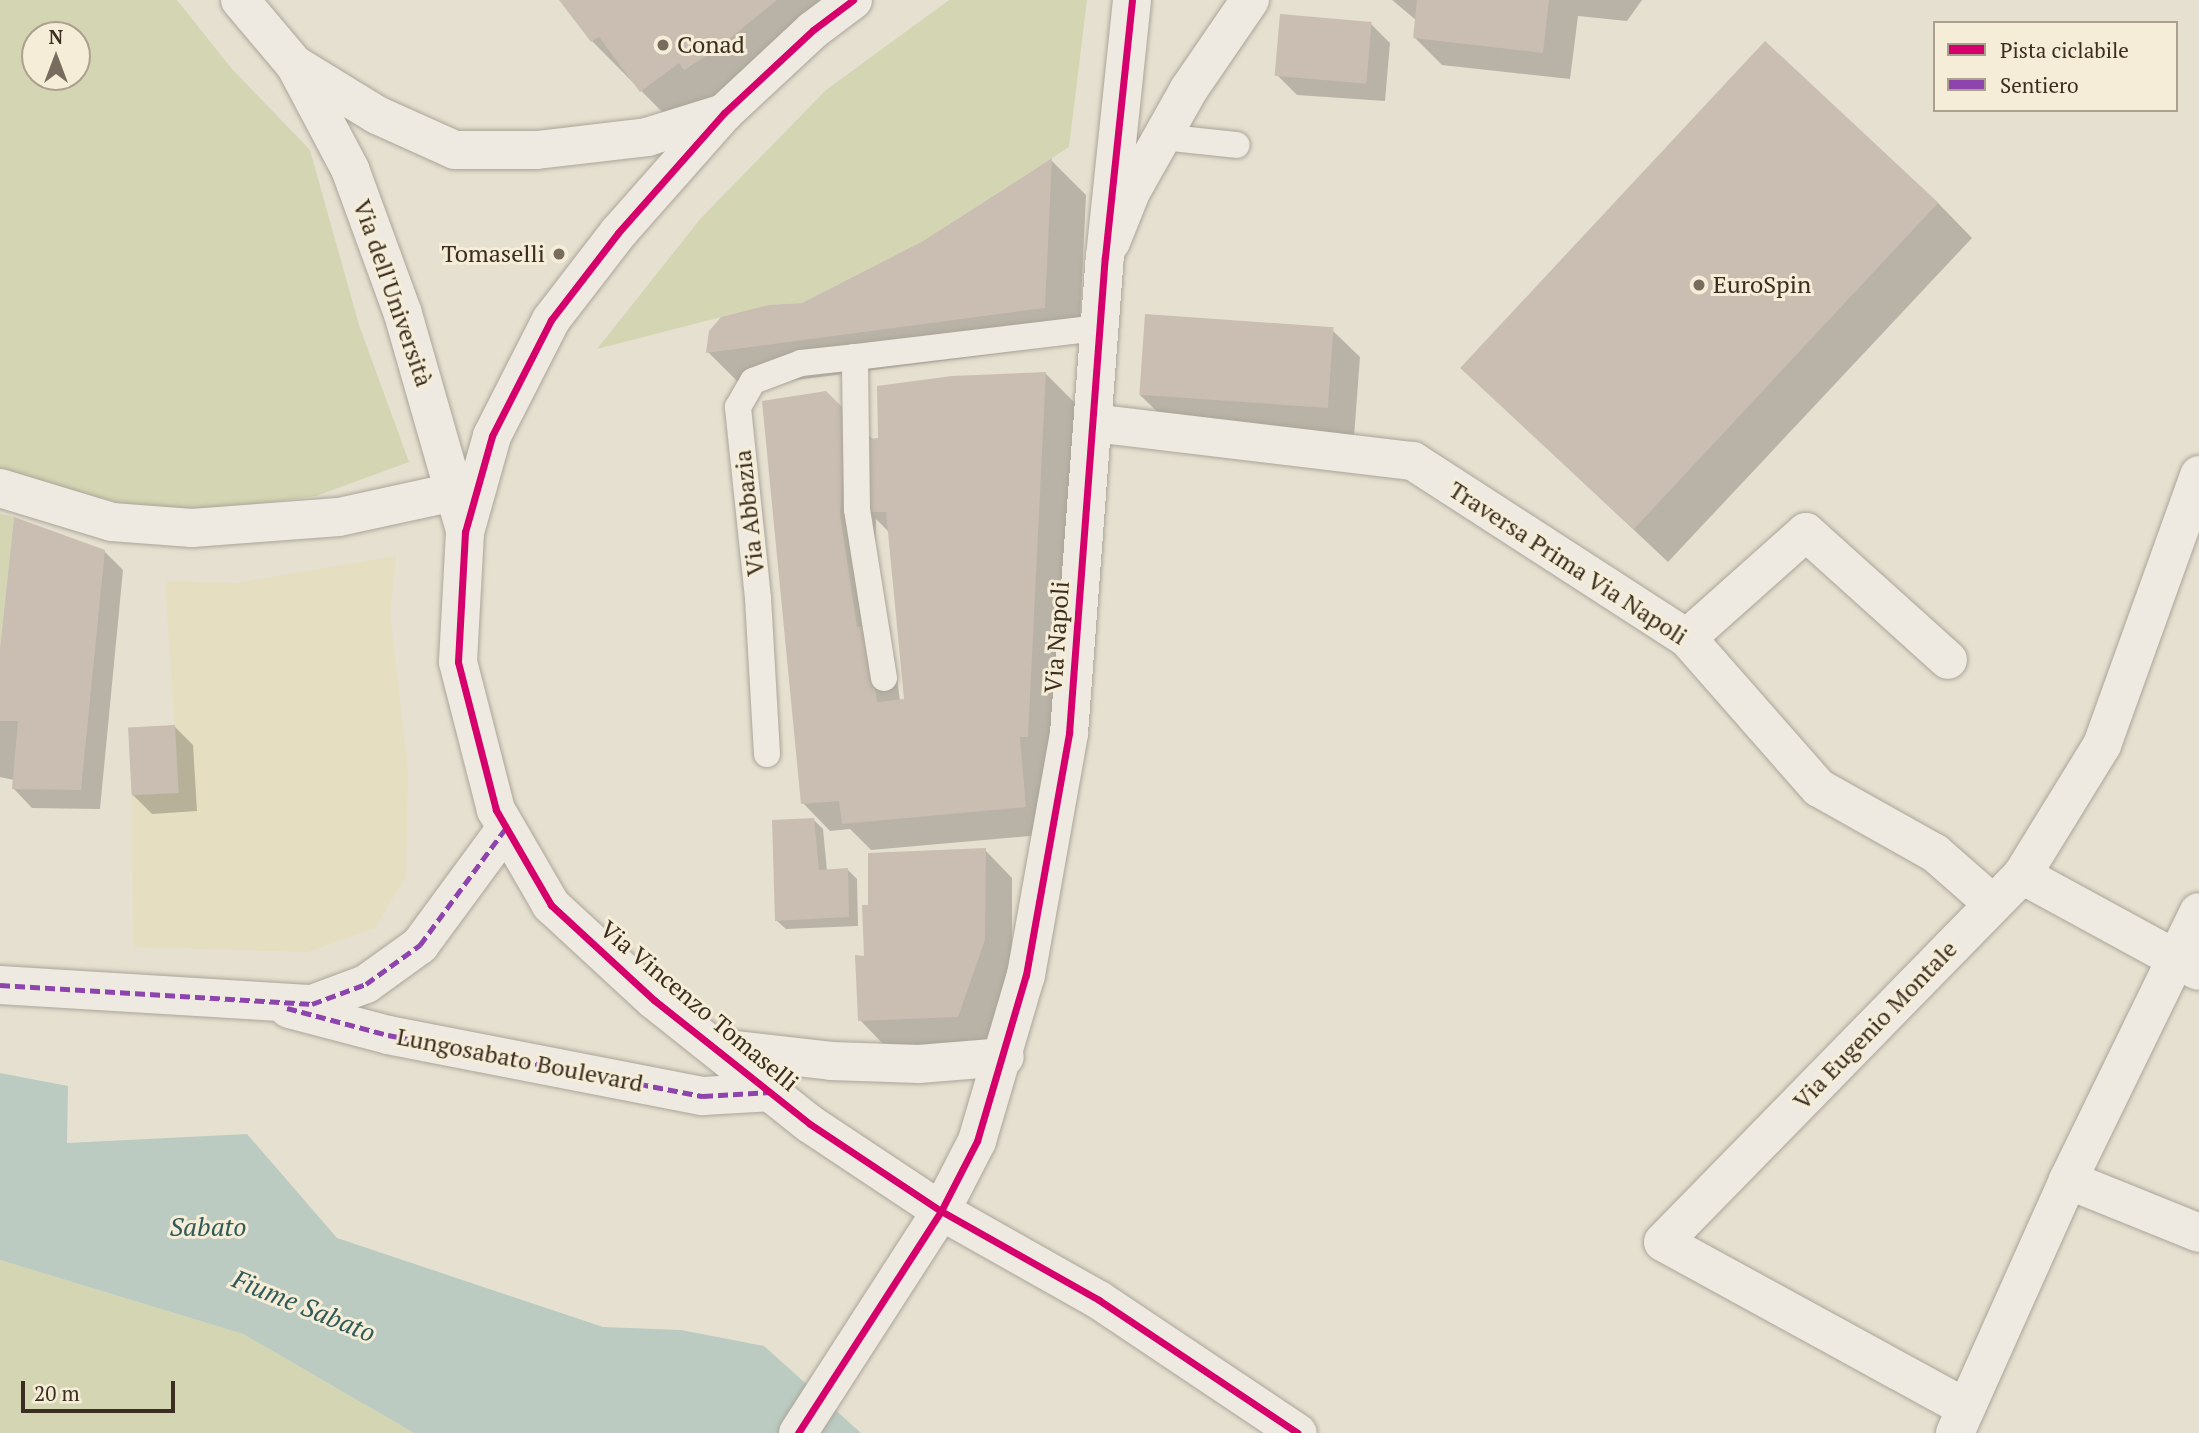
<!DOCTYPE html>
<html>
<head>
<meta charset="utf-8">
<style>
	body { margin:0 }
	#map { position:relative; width:2199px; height:1433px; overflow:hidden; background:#e6e0d0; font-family:"PT Serif",serif }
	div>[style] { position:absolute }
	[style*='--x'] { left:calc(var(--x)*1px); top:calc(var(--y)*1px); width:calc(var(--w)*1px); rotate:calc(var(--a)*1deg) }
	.farmland>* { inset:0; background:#e5dec1 }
	.green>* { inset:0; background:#d4d5b3 }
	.water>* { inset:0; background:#bbcbc1 }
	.shadow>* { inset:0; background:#0003 }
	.building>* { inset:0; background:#c9beb1; transform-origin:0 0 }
	.roads { filter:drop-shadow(0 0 2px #aba599) drop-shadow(0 0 2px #aba599) }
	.lane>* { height:26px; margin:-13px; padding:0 13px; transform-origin:13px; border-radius:13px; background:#eeeae2 }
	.street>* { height:38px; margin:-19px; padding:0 19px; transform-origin:19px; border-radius:19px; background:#eeeae2 }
	.secondary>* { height:38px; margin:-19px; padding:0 19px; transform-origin:19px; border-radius:19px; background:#eeeae2 }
	.quiet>* { height:5px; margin-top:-2.5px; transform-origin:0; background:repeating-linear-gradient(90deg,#8e44ad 0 10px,transparent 0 15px) }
	.cycleway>* { height:7px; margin:-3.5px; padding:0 3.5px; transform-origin:3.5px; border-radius:3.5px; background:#d6006c }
	.dots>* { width:19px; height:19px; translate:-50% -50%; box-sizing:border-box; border:4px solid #f5edd7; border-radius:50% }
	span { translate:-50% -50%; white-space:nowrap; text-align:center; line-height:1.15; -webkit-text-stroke:6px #f5edd7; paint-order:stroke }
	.poi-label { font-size:24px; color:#3b2d20 }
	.left { translate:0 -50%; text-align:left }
	.right { translate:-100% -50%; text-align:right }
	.street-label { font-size:24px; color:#3b2d20 }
	.water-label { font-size:26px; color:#305a58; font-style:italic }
	.legend { position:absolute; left:1933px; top:21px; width:245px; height:91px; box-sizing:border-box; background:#f5edd7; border:2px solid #aba08e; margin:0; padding:9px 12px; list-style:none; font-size:21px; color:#3b2d20 }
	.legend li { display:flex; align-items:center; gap:14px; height:35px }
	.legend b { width:35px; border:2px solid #aba08e }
	.north { position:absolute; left:21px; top:21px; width:70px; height:70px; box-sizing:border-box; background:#f5edd7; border:2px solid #aba08e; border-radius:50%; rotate:0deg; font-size:19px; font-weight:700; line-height:28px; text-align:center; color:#3b2d20 }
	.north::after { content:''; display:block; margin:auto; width:24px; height:32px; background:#776c5e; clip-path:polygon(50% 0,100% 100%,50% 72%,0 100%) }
	.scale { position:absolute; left:21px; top:1381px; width:154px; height:32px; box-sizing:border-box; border:4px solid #3b2d20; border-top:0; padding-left:9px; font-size:21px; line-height:24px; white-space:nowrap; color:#3b2d20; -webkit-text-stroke:5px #f5edd7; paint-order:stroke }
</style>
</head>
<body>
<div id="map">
	<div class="farmland">
		<i style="clip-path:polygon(396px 556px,390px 614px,408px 769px,406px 876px,375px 928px,308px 952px,133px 947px,132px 795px,179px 792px,165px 581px,237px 583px)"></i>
	</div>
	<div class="green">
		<i style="clip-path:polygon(evenodd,0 0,177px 0,232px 69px,310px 150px,359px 325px,409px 462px,316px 496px,176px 515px,0 476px,0 0,35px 35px,77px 35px,77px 77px,35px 77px,35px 35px)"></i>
		<i style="clip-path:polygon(949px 0,1087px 0,1069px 147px,923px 241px,802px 303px,768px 305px,597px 349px,701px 218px,826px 90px)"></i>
		<i style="clip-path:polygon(0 514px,14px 517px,0 648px)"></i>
		<i style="clip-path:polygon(0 1260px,243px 1334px,414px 1433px,0 1433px)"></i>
	</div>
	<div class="water">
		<i style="clip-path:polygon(0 1073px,68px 1086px,67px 1143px,247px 1134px,337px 1238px,603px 1327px,681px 1330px,764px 1346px,861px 1433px,414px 1433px,243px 1334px,0 1260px)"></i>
	</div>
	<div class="shadow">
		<i style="clip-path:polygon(561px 0,845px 0,676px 126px,592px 41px)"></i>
		<i style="clip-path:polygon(1392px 0,1642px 0,1627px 21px,1578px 16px,1570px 79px,1442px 65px,1414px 37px,1416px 20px)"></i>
		<i style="clip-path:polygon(1371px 24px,1390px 43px,1385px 101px,1297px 95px,1278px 76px)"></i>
		<i style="clip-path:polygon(1052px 161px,1086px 195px,1079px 343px,743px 387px,708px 352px,924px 243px)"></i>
		<i style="clip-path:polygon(1938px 203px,1972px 238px,1668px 562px,1461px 367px)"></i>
		<i style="clip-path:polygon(1332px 330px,1360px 357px,1354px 437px,1168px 422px,1140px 395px)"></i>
		<i style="clip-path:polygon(evenodd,1045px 373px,1080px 408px,1052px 834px,871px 850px,850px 829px,830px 831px,803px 803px,764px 402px,826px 393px,873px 440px,1045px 373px,876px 519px,890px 533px,906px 700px,900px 701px,894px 655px,889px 650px,875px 551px,876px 519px)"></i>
		<i style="clip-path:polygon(104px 551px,123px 570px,100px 809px,32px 808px,14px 789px,14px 780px,0 777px,0 660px)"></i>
		<i style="clip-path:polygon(174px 726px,193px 745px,197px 811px,152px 814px,133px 795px)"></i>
		<i style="clip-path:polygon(813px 819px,823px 829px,827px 871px,848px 870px,857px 879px,858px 926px,786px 929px,776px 920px)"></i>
		<i style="clip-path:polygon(985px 850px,1012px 878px,1012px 968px,985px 1044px,887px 1048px,860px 1020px,866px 958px)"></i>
	</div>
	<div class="building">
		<i style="clip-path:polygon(559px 0,777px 0,717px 49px,684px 70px,679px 63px,640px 92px,599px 37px,591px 42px)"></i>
		<i style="clip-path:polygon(1417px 0,1549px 0,1543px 53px,1413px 38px)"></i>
		<i style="left:1280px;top:14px;width:92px;height:62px;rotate:5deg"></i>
		<i style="left:1765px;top:41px;width:237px;height:447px;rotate:43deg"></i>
		<i style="clip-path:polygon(1052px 158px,1045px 308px,706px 353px,709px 331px,721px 317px,768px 305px,802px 303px,923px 241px)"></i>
		<i style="left:1145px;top:314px;width:189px;height:81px;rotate:4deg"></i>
		<i style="clip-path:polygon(1046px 372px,1028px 737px,1020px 737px,1026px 807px,842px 824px,839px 801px,801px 804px,762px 401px,826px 391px,846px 411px,840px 515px,857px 627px,867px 626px,877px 702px,904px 699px,886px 512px,867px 512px,869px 439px,878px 438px,877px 386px,952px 376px)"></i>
		<i style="clip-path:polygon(14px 517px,105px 550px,81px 790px,12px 789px,18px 721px,0 721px,0 648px)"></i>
		<i style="left:175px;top:725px;width:68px;height:47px;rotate:87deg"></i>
		<i style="clip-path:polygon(814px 818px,819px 870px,848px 868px,849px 917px,775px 921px,772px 820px)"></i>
		<i style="clip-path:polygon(986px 848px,985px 940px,958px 1017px,858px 1021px,855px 955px,864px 956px,862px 905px,868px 905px,868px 853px)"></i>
	</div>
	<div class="roads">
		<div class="lane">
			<i style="--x:1162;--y:137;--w:75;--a:6.1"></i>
			<i style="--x:884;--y:678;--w:171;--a:-99.1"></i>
			<i style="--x:857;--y:509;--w:152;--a:-90.8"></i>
			<i style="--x:855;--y:357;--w:247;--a:-6.8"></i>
			<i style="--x:767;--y:754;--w:156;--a:-93.3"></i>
			<i style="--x:758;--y:598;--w:192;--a:-96"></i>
			<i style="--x:738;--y:407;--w:30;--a:-60"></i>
			<i style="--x:753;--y:381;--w:51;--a:-20.6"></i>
			<i style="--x:801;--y:363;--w:54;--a:-6.3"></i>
		</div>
		<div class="street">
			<i style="--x:1111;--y:242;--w:54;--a:-68.2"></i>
			<i style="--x:1131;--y:192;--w:118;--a:-60.6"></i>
			<i style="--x:1189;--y:89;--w:108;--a:-55.6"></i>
			<i style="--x:1093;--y:423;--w:322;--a:6.8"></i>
			<i style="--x:1413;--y:461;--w:326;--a:32.9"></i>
			<i style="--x:1687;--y:638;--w:200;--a:48.7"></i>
			<i style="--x:1819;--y:788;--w:133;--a:29.3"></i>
			<i style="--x:1935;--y:853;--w:77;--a:41.3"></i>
			<i style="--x:0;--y:488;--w:117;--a:16.9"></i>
			<i style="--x:112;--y:522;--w:80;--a:4.3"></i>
			<i style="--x:192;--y:528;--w:147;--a:-4.3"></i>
			<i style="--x:339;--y:517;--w:118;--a:-12.3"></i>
			<i style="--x:1687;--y:638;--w:159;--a:-41.7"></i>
			<i style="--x:1806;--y:532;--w:191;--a:42"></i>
			<i style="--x:2022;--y:875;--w:200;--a:28.6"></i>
			<i style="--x:0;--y:985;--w:313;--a:3.5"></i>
			<i style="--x:312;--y:1004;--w:58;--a:-20.3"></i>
			<i style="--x:366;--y:984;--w:67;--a:-35.8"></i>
			<i style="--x:420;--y:945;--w:145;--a:-53.7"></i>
			<i style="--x:289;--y:1009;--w:102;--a:14.7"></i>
			<i style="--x:388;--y:1035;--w:321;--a:11"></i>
			<i style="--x:703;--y:1096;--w:70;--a:-3.3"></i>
			<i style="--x:2068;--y:1180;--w:141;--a:22"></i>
			<i style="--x:941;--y:1211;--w:181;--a:29.4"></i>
			<i style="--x:1099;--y:1300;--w:239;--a:33.8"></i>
			<i style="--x:1966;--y:1408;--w:345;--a:-151.3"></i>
			<i style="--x:1663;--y:1242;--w:513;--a:-45.63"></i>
			<i style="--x:2022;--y:875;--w:153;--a:-58.4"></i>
			<i style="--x:2102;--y:745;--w:287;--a:-70.2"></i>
			<i style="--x:1955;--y:1433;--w:277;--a:-65.9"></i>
			<i style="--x:2068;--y:1180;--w:298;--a:-64"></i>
		</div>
		<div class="secondary">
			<i style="--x:240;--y:0;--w:85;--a:49.8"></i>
			<i style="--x:295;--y:65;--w:118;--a:62.1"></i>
			<i style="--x:350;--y:169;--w:154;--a:69.9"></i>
			<i style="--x:403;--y:314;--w:225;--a:74"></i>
			<i style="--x:853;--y:0;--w:50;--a:143.1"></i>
			<i style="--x:813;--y:30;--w:122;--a:137"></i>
			<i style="--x:724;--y:113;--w:160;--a:131.5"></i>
			<i style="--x:618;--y:233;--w:110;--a:127.6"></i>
			<i style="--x:551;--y:320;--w:130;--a:117"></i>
			<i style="--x:492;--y:436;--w:100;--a:105.7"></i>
			<i style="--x:465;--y:532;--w:130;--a:93.1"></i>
			<i style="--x:458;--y:662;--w:153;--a:75.6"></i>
			<i style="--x:496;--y:810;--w:110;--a:59.9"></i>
			<i style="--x:551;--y:905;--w:140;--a:42.7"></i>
			<i style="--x:654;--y:1000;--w:199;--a:38.5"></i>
			<i style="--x:810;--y:1124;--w:157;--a:33.6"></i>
			<i style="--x:297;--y:66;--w:94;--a:31.5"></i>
			<i style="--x:377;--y:115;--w:85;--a:24.2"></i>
			<i style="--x:455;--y:150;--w:82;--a:0"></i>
			<i style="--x:537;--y:150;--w:111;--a:-6.7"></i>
			<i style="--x:647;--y:137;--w:81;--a:-17.3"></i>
			<i style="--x:719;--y:1048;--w:113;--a:6.6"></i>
			<i style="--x:831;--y:1061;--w:88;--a:2"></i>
			<i style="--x:919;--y:1064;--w:86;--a:-4.7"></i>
			<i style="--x:798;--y:1433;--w:264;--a:-57.2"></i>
			<i style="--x:941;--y:1211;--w:79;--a:-62.8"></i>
			<i style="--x:977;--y:1141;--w:173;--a:-73.6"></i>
			<i style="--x:1026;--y:975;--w:246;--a:-79.9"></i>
			<i style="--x:1069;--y:733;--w:477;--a:-85.7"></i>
			<i style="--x:1105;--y:257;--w:258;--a:-84"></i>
		</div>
	</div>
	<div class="quiet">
		<i style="--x:0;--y:985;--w:313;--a:3.5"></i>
		<i style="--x:312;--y:1004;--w:58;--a:-20.3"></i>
		<i style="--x:366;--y:984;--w:67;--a:-35.8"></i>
		<i style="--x:420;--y:945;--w:145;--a:-53.7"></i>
		<i style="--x:287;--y:1008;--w:105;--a:15"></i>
		<i style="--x:388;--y:1035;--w:321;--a:11"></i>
		<i style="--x:703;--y:1096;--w:68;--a:-3.4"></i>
	</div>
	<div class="cycleway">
		<i style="--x:853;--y:0;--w:50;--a:143.1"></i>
		<i style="--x:813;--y:30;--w:122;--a:137"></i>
		<i style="--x:724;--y:113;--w:160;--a:131.5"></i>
		<i style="--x:618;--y:233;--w:110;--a:127.6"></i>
		<i style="--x:551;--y:320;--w:130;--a:117"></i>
		<i style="--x:492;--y:436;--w:100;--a:105.7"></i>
		<i style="--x:465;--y:532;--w:130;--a:93.1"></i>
		<i style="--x:458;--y:662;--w:153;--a:75.6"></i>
		<i style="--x:496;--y:810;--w:110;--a:59.9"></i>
		<i style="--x:551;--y:905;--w:140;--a:42.7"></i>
		<i style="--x:654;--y:1000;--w:199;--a:38.5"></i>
		<i style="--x:810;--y:1124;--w:157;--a:33.6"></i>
		<i style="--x:941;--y:1211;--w:181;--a:29.4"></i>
		<i style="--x:1099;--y:1300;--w:239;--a:33.8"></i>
		<i style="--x:798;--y:1433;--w:264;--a:-57.2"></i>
		<i style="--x:941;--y:1211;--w:79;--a:-62.8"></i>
		<i style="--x:977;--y:1141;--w:173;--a:-73.6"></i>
		<i style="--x:1026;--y:975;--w:246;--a:-79.9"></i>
		<i style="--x:1069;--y:733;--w:477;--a:-85.7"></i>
		<i style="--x:1105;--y:257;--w:258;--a:-84"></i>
	</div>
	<div class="dots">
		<i style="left:663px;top:45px;background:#776c5e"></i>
		<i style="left:559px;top:254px;background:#776c5e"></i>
		<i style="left:1699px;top:285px;background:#776c5e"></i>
	</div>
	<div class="poi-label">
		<span class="left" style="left:677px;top:45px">Conad</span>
		<span class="right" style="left:545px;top:254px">Tomaselli</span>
		<span class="left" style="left:1713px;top:285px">EuroSpin</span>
	</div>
	<div class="street-label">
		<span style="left:393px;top:293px;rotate:71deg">Via dell'Università</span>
		<span style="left:749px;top:513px;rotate:-96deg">Via Abbazia</span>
		<span style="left:1568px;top:563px;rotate:33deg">Traversa Prima Via Napoli</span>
		<span style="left:1057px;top:637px;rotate:-86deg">Via Napoli</span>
		<span style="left:699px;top:1006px;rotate:40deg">Via Vincenzo Tomaselli</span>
		<span style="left:1875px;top:1025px;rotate:-46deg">Via Eugenio Montale</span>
		<span style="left:520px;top:1060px;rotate:11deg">Lungosabato Boulevard</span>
	</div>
	<div class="water-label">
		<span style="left:208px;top:1227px">Sabato</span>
		<span style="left:304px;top:1306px;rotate:22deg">Fiume Sabato</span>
	</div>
	<ul class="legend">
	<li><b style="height:9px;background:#d6006c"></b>Pista ciclabile</li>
	<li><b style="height:9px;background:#8e44ad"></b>Sentiero</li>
	</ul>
	<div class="north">N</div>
	<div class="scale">20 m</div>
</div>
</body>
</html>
